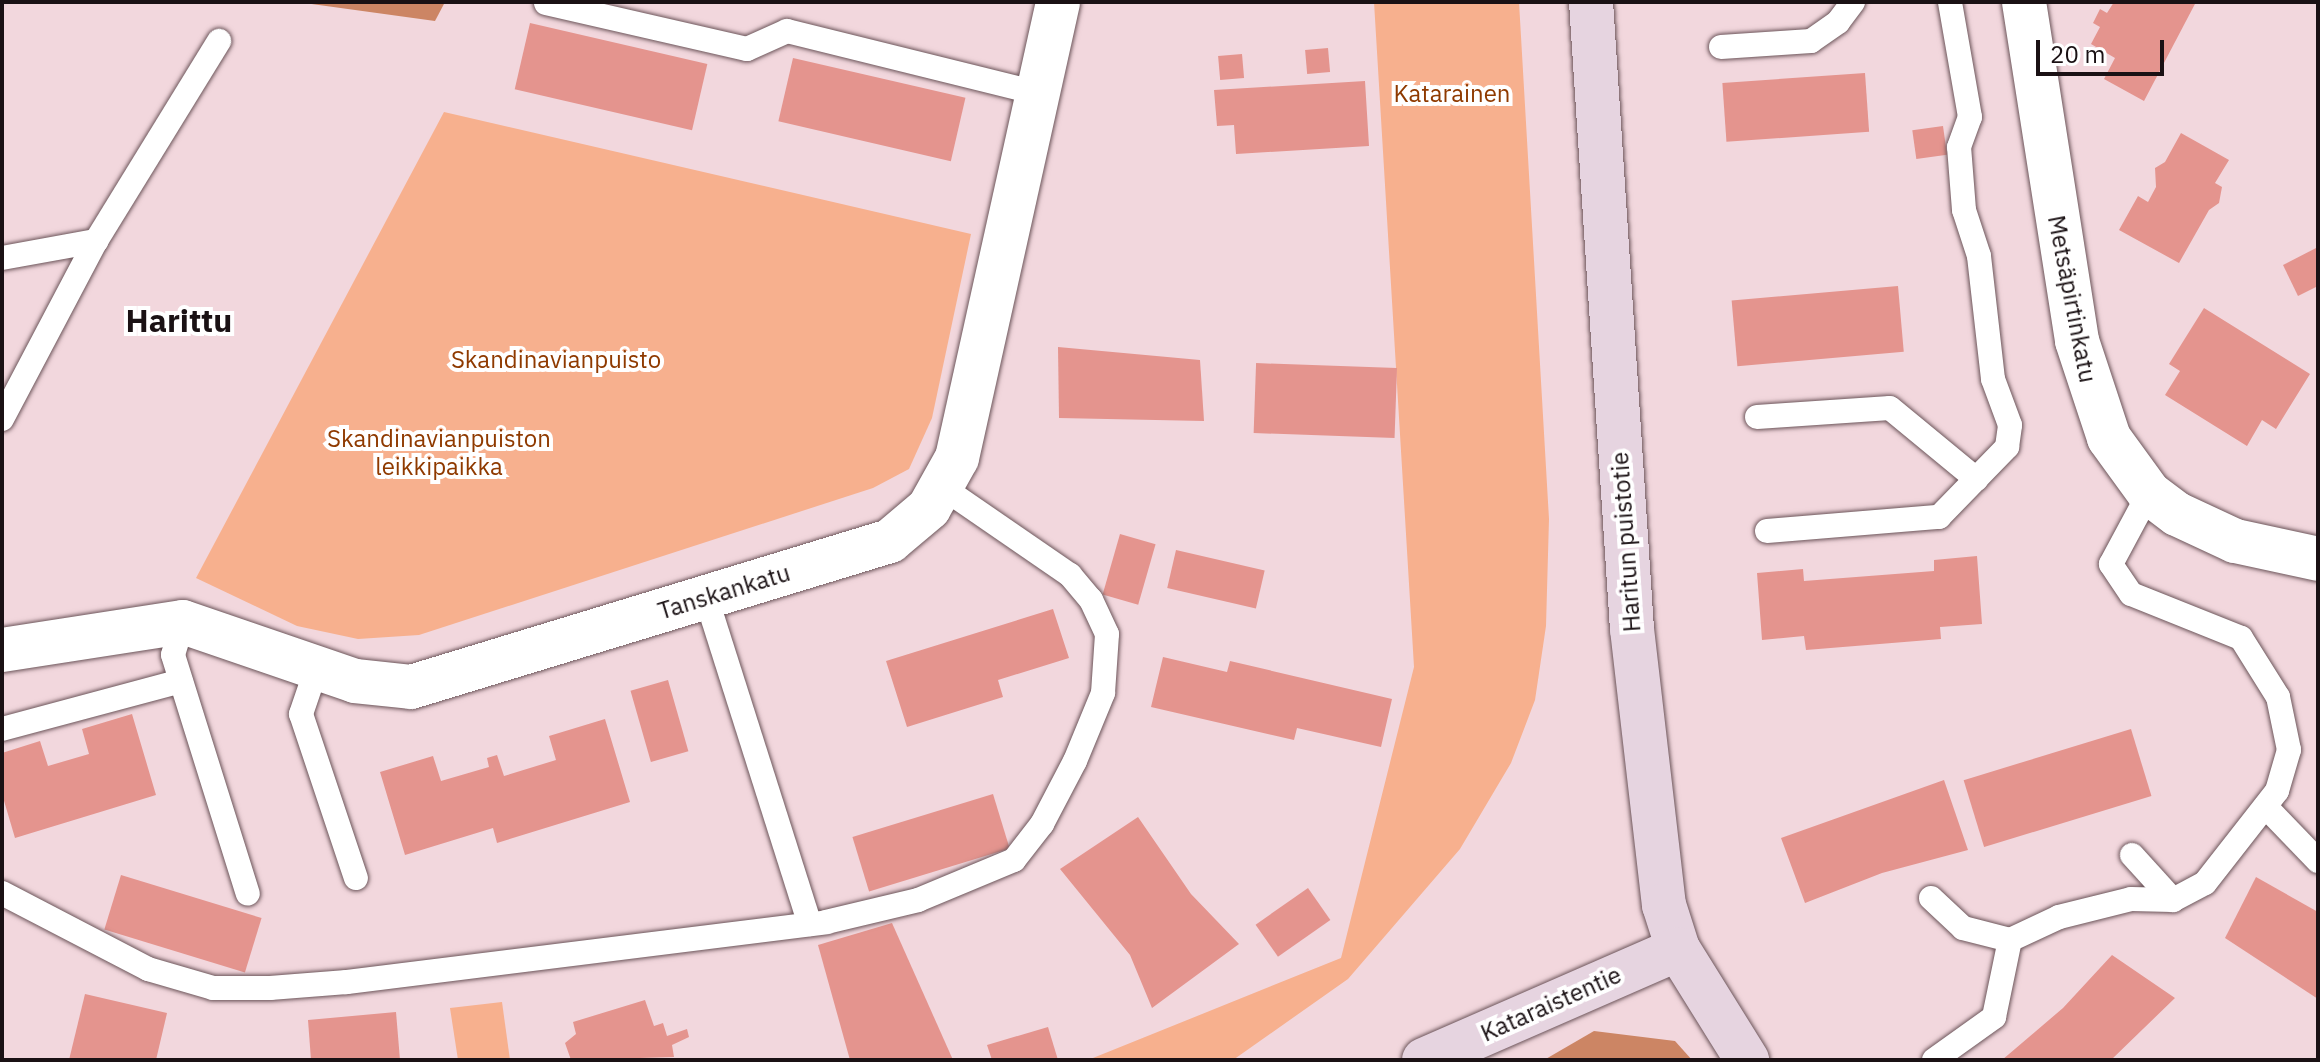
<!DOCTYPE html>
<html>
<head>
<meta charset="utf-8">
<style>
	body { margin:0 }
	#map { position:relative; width:2320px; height:1062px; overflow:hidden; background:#f2d7dd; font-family:"IBM Plex Sans",sans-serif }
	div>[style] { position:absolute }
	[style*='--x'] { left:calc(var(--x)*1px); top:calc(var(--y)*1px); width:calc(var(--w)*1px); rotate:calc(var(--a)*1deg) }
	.green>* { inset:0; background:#f7b08e }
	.forest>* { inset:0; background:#cc8564 }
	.building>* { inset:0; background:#e4948e; transform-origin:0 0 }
	.roads { filter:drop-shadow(0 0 2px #6c555a) drop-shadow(0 0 2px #6c555a) }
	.lane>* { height:24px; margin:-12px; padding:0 12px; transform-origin:12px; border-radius:12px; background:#fff }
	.street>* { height:44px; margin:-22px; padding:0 22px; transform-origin:22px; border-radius:22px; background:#fff }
	.secondary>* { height:44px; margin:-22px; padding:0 22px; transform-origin:22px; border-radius:22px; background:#e6d4e0 }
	span { translate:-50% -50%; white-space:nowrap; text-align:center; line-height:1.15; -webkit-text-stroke:8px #fff; paint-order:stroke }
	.park-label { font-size:24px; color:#8f3a00 }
	.street-label { font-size:24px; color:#1a1114 }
	.district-label { font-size:32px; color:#1a1114; font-weight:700 }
	.frame { position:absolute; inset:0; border:4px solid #1a1114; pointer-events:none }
	.scale { position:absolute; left:2036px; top:40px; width:128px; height:36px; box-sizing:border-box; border:4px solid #1a1114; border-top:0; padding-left:10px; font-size:24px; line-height:28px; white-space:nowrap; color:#1a1114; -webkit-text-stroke:6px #fff; paint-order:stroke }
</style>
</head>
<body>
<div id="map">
	<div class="green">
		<i style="clip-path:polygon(1374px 2px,1519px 2px,1549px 519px,1546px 626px,1535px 700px,1511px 763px,1460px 849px,1348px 979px,1233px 1060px,1088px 1060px,1341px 958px,1414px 667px)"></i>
		<i style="clip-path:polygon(444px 112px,971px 234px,932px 418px,909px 469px,873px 488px,419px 635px,358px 639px,297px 626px,196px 578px)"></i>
		<i style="clip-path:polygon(502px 1002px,510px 1060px,458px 1060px,450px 1008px)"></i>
	</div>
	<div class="forest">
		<i style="clip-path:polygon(297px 2px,445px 2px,435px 21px)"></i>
		<i style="clip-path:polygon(1594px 1031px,1675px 1041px,1692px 1060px,1544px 1060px)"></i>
	</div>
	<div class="building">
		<i style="clip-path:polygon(2114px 2px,2196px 2px,2144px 101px,2104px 79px,2115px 58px,2091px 44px,2100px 27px,2093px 23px,2100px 9px,2107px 13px)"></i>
		<i style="left:530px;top:23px;width:182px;height:68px;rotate:13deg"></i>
		<i style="left:1328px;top:48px;width:24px;height:23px;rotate:85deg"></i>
		<i style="left:1242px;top:54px;width:24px;height:24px;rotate:85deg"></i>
		<i style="left:793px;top:58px;width:177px;height:65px;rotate:13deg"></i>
		<i style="left:1865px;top:73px;width:59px;height:143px;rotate:86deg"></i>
		<i style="clip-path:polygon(1365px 81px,1369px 146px,1236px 154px,1234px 125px,1217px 126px,1214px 90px)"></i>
		<i style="left:1943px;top:126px;width:29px;height:31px;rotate:82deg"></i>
		<i style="clip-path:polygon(2181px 133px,2229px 160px,2215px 183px,2222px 187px,2219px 203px,2209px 210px,2179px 263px,2119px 230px,2138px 196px,2148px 202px,2156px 187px,2155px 168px,2165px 162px)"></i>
		<i style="clip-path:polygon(2318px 247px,2318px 286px,2298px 296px,2283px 265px)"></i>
		<i style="left:1898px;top:286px;width:66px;height:167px;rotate:85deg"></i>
		<i style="clip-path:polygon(2204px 308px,2310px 374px,2276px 429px,2262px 420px,2247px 446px,2165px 395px,2180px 371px,2169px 364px)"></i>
		<i style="clip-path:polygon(1058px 347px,1200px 360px,1204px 421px,1059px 418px)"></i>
		<i style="left:1397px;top:368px;width:70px;height:141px;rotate:92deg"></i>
		<i style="left:1120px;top:534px;width:37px;height:63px;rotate:16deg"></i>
		<i style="left:1176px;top:550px;width:91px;height:39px;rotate:13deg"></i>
		<i style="clip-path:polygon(1977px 556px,1982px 624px,1940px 627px,1941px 639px,1806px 650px,1804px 636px,1762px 640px,1757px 573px,1803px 569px,1804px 581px,1934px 571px,1934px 560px)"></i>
		<i style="clip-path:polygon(1053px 609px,1069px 658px,998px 680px,1003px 697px,907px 727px,886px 661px)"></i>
		<i style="clip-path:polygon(1163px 657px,1227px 672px,1230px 661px,1392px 699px,1381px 747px,1297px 728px,1294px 740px,1151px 707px)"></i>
		<i style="left:668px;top:680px;width:74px;height:39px;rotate:74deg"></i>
		<i style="clip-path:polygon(132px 714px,156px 795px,15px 838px,2px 794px,2px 753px,40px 741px,48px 766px,89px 754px,82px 729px)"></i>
		<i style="clip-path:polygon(605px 719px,630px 802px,497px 843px,493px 828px,405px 855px,380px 772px,433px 756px,441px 781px,489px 767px,487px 758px,497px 755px,504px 776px,556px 760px,549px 736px)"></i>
		<i style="left:2131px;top:729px;width:70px;height:175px;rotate:73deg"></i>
		<i style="clip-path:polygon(1944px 780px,1968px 850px,1882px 873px,1805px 903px,1781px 838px)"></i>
		<i style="left:993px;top:794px;width:57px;height:147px;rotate:73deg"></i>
		<i style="clip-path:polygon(1138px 817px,1191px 894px,1239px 944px,1152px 1008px,1130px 955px,1060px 869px)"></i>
		<i style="left:121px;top:875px;width:147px;height:57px;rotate:17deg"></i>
		<i style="clip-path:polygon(2256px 877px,2318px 912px,2318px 999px,2225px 938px)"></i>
		<i style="left:1308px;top:888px;width:39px;height:64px;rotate:55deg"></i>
		<i style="clip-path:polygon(892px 923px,953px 1060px,850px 1060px,818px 945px)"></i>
		<i style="clip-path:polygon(2112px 955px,2175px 998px,2111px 1060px,2002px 1060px,2063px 1008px)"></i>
		<i style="clip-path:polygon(85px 994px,167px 1013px,156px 1060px,69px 1060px)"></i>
		<i style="clip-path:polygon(645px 1000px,654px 1026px,663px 1023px,667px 1036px,687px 1029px,689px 1037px,672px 1045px,674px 1057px,571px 1060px,565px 1043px,576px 1034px,573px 1022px)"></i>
		<i style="clip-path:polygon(396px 1012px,400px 1060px,311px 1060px,308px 1020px)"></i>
		<i style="clip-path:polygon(1048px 1027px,1058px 1060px,992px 1060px,987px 1045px)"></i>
	</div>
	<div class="roads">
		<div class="lane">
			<i style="--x:546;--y:3;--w:206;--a:12.9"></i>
			<i style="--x:747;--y:49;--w:44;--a:-24.2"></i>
			<i style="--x:787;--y:31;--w:259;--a:13.9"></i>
			<i style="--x:1721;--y:47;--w:90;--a:-3.8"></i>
			<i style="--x:1811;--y:41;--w:33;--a:-35"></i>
			<i style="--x:1838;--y:22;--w:25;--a:-53"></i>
			<i style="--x:2;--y:258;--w:96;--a:-10.3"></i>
			<i style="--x:1757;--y:417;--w:133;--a:-3.9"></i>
			<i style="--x:1890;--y:408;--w:112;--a:39.5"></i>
			<i style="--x:2;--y:419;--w:201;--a:-62.2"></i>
			<i style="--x:96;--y:241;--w:235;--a:-58.4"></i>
			<i style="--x:1767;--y:531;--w:173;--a:-4.7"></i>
			<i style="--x:1939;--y:517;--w:98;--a:-45.8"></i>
			<i style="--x:2007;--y:447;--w:22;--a:-82"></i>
			<i style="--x:2010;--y:425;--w:49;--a:-110.3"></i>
			<i style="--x:1993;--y:379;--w:124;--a:-96.5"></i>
			<i style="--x:1979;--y:256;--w:48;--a:-108.1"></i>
			<i style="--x:1964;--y:210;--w:63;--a:-94.5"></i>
			<i style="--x:1959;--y:147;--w:32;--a:-70"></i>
			<i style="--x:1970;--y:117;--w:117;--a:-99.9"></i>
			<i style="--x:706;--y:597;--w:343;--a:72.4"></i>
			<i style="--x:183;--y:622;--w:34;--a:107"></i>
			<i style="--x:173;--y:655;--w:250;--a:72.6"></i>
			<i style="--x:318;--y:664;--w:53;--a:108.8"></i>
			<i style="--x:301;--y:714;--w:173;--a:71.5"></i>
			<i style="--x:2;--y:729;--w:185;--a:-15"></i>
			<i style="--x:2266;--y:807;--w:75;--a:46.1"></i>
			<i style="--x:2132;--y:855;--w:61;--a:47.7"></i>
			<i style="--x:2;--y:893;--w:165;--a:27.5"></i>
			<i style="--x:148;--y:969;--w:68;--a:16.3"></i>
			<i style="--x:213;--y:988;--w:57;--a:0"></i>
			<i style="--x:270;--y:988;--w:77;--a:-4.5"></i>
			<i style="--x:347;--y:982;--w:483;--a:-7.1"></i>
			<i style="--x:826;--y:922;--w:95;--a:-13.4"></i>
			<i style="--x:918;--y:900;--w:104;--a:-22.6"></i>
			<i style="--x:1014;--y:860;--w:46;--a:-52.1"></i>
			<i style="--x:1042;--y:824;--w:71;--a:-62.4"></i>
			<i style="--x:1075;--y:761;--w:74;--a:-67.6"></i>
			<i style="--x:1103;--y:693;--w:59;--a:-86.1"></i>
			<i style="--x:1107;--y:634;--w:38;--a:-115"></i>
			<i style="--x:1091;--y:600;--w:33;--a:-130"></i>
			<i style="--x:1070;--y:575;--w:155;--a:-145.5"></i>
			<i style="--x:1931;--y:898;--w:44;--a:43.2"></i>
			<i style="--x:1963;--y:928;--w:49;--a:14.3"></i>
			<i style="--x:1934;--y:1060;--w:74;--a:-35.6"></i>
			<i style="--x:1994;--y:1017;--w:79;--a:-78.3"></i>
			<i style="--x:2010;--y:940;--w:54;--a:-25.1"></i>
			<i style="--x:2059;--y:917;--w:74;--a:-14"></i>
			<i style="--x:2131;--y:899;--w:42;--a:1.4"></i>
			<i style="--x:2173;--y:900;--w:36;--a:-28"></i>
			<i style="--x:2205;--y:883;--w:117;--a:-52"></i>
			<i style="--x:2277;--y:791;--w:43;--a:-73.7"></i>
			<i style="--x:2289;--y:750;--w:54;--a:-101.7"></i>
			<i style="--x:2278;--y:697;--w:70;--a:-122.1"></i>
			<i style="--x:2241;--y:638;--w:118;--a:-158.2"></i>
			<i style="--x:2131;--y:594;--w:36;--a:-124"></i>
			<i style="--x:2111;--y:564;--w:81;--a:-61.8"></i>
		</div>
		<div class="street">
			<i style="--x:2024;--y:2;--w:343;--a:81.1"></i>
			<i style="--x:2077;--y:341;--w:102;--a:71.7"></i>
			<i style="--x:2109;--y:438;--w:68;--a:54"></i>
			<i style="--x:2149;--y:493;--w:35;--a:37"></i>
			<i style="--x:2177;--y:514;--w:64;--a:25"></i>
			<i style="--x:2235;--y:541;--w:85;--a:12.2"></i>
			<i style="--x:2;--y:650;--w:183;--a:-8.8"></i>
			<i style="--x:183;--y:622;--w:182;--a:18.9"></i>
			<i style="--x:355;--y:681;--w:56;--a:6.1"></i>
			<i style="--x:411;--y:687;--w:501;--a:-16.95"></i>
			<i style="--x:890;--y:541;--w:51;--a:-40.2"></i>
			<i style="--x:929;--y:508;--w:57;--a:-60.8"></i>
			<i style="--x:957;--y:458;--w:467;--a:-77.5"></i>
		</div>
		<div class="secondary">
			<i style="--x:1591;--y:2;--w:628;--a:86.26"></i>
			<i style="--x:1632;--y:629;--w:278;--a:83.4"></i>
			<i style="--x:1664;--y:905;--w:46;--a:72.3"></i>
			<i style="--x:1678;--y:949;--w:131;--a:58.1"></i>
			<i style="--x:1424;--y:1060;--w:277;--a:-23.6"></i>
		</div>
	</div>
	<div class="park-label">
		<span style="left:1452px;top:94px">Katarainen</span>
		<span style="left:556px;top:360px">Skandinavianpuisto</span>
		<span style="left:439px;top:453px">Skandinavianpuiston<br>leikkipaikka</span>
	</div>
	<div class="street-label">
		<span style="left:2072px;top:299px;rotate:79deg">Metsäpirtinkatu</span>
		<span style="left:1626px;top:542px;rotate:-94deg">Haritun puistotie</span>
		<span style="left:724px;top:592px;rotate:-17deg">Tanskankatu</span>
		<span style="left:1551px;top:1004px;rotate:-24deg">Kataraistentie</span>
	</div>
	<div class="district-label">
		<span style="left:179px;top:320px">Harittu</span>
	</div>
	<div class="frame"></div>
	<div class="scale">20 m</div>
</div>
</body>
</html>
